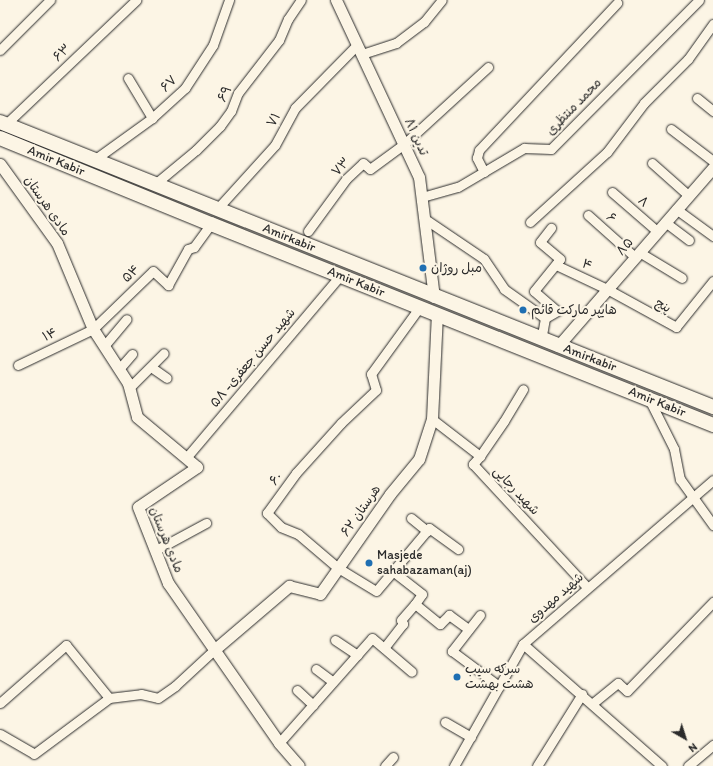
<!DOCTYPE html>
<html>
<head>
<meta charset="utf-8">
<style>
	body { margin:0 }
	#map { position:relative; width:713px; height:766px; overflow:hidden; background:#fcf5e5; font-family:Itim,"Playpen Sans Arabic",sans-serif }
	div>[style] { position:absolute }
	[style*='--x'] { left:calc(var(--x)*1px); top:calc(var(--y)*1px); width:calc(var(--w)*1px); rotate:calc(var(--a)*1deg) }
	.roads { filter:drop-shadow(0 0 1px #2b2b2b) drop-shadow(0 0 1px #2b2b2b) }
	.minor>* { height:9px; margin:-4.5px; padding:0 4.5px; transform-origin:4.5px; border-radius:4.5px; background:#fcf5e5 }
	.tertiary>* { height:11px; margin:-5.5px; padding:0 5.5px; transform-origin:5.5px; border-radius:5.5px; background:#fcf5e5 }
	.primary>* { height:14px; margin:-7px; padding:0 7px; transform-origin:7px; border-radius:7px; background:#fcf5e5 }
	.dots>* { width:11px; height:11px; translate:-50% -50%; box-sizing:border-box; border:2px solid #fcf5e5; border-radius:50% }
	span { translate:-50% -50%; white-space:nowrap; text-align:center; line-height:1.15; -webkit-text-stroke:4px #fcf5e5; paint-order:stroke }
	.street-label { font-size:13px; color:#2b2b2b }
	.poi-label { font-size:13px; color:#2b2b2b }
	.left { translate:0 -50%; text-align:left }
	.north { position:absolute; left:665px; top:718px; width:40px; height:40px; -webkit-text-stroke:3px #fcf5e5; paint-order:stroke; rotate:141deg; font-size:11px; font-weight:700; line-height:16px; text-align:center; color:#2b2b2b }
	.north::after { content:''; display:block; margin:auto; width:14px; height:18px; background:#2b2b2b; clip-path:polygon(50% 0,100% 100%,50% 72%,0 100%) }
</style>
</head>
<body>
<div id="map">
	<div class="roads">
		<div class="minor">
			<i style="--x:0;--y:50;--w:71;--a:-45"></i>
			<i style="--x:362;--y:54;--w:36;--a:-18"></i>
			<i style="--x:396;--y:43;--w:35;--a:-37"></i>
			<i style="--x:424;--y:22;--w:28;--a:-51"></i>
			<i style="--x:128;--y:78;--w:47;--a:59"></i>
			<i style="--x:697;--y:98;--w:21;--a:39"></i>
			<i style="--x:6;--y:124;--w:180;--a:-43.6"></i>
			<i style="--x:671;--y:129;--w:53;--a:37.3"></i>
			<i style="--x:94;--y:160;--w:72;--a:-35.9"></i>
			<i style="--x:152;--y:118;--w:45;--a:-42.3"></i>
			<i style="--x:185;--y:88;--w:51;--a:-56.9"></i>
			<i style="--x:213;--y:45;--w:48;--a:-70.4"></i>
			<i style="--x:652;--y:163;--w:48;--a:41.6"></i>
			<i style="--x:484;--y:172;--w:16;--a:-117"></i>
			<i style="--x:477;--y:158;--w:8;--a:-76"></i>
			<i style="--x:479;--y:150;--w:202;--a:-46.8"></i>
			<i style="--x:155;--y:184;--w:53;--a:-39.7"></i>
			<i style="--x:196;--y:150;--w:34;--a:-45"></i>
			<i style="--x:220;--y:126;--w:19;--a:-54"></i>
			<i style="--x:231;--y:111;--w:19;--a:-69"></i>
			<i style="--x:238;--y:93;--w:67;--a:-52.3"></i>
			<i style="--x:279;--y:40;--w:23;--a:-67"></i>
			<i style="--x:288;--y:19;--w:23;--a:-56"></i>
			<i style="--x:612;--y:192;--w:60;--a:40.9"></i>
			<i style="--x:422;--y:197;--w:37;--a:-16"></i>
			<i style="--x:458;--y:187;--w:77;--a:-30.6"></i>
			<i style="--x:524;--y:148;--w:27;--a:2"></i>
			<i style="--x:551;--y:149;--w:210;--a:-45.2"></i>
			<i style="--x:217;--y:209;--w:86;--a:-47.8"></i>
			<i style="--x:275;--y:145;--w:42;--a:-61.6"></i>
			<i style="--x:295;--y:108;--w:88;--a:-45.5"></i>
			<i style="--x:676;--y:209;--w:46;--a:36.1"></i>
			<i style="--x:588;--y:215;--w:63;--a:41.8"></i>
			<i style="--x:425;--y:219;--w:71;--a:34.1"></i>
			<i style="--x:484;--y:259;--w:36;--a:56"></i>
			<i style="--x:504;--y:289;--w:50;--a:35.3"></i>
			<i style="--x:545;--y:318;--w:22;--a:100"></i>
			<i style="--x:530;--y:222;--w:104;--a:-42.3"></i>
			<i style="--x:607;--y:152;--w:61;--a:-52.9"></i>
			<i style="--x:644;--y:103;--w:62;--a:-45"></i>
			<i style="--x:688;--y:59;--w:43;--a:-54.5"></i>
			<i style="--x:665;--y:222;--w:30;--a:37"></i>
			<i style="--x:308;--y:231;--w:64;--a:-53.8"></i>
			<i style="--x:346;--y:179;--w:23;--a:-43"></i>
			<i style="--x:363;--y:163;--w:9;--a:41"></i>
			<i style="--x:370;--y:169;--w:42;--a:-36.3"></i>
			<i style="--x:404;--y:144;--w:114;--a:-42.5"></i>
			<i style="--x:639;--y:252;--w:50;--a:31.2"></i>
			<i style="--x:556;--y:265;--w:56;--a:25.2"></i>
			<i style="--x:607;--y:289;--w:79;--a:28.8"></i>
			<i style="--x:676;--y:327;--w:59;--a:-51.2"></i>
			<i style="--x:545;--y:318;--w:14;--a:-30"></i>
			<i style="--x:557;--y:311;--w:30;--a:-139"></i>
			<i style="--x:534;--y:291;--w:41;--a:-50.9"></i>
			<i style="--x:560;--y:259;--w:26;--a:-140"></i>
			<i style="--x:540;--y:242;--w:18;--a:-52"></i>
			<i style="--x:104;--y:346;--w:35;--a:-50"></i>
			<i style="--x:18;--y:365;--w:83;--a:-25.6"></i>
			<i style="--x:93;--y:329;--w:83;--a:-44"></i>
			<i style="--x:153;--y:271;--w:21;--a:43"></i>
			<i style="--x:168;--y:285;--w:41;--a:-60.9"></i>
			<i style="--x:188;--y:249;--w:6;--a:-18"></i>
			<i style="--x:194;--y:247;--w:29;--a:-54"></i>
			<i style="--x:151;--y:367;--w:19;--a:35"></i>
			<i style="--x:119;--y:369;--w:20;--a:-49"></i>
			<i style="--x:129;--y:388;--w:49;--a:-45"></i>
			<i style="--x:649;--y:399;--w:56;--a:63.4"></i>
			<i style="--x:674;--y:449;--w:31;--a:79"></i>
			<i style="--x:680;--y:479;--w:57;--a:54.3"></i>
			<i style="--x:432;--y:419;--w:61;--a:37.6"></i>
			<i style="--x:480;--y:456;--w:11;--a:131"></i>
			<i style="--x:473;--y:464;--w:168;--a:47.2"></i>
			<i style="--x:480;--y:456;--w:42;--a:-55.6"></i>
			<i style="--x:504;--y:421;--w:37;--a:-59"></i>
			<i style="--x:186;--y:458;--w:238;--a:-49.8"></i>
			<i style="--x:411;--y:518;--w:21;--a:39"></i>
			<i style="--x:156;--y:550;--w:57;--a:-28.4"></i>
			<i style="--x:393;--y:571;--w:56;--a:-50.1"></i>
			<i style="--x:429;--y:528;--w:36;--a:36"></i>
			<i style="--x:415;--y:604;--w:12;--a:-55"></i>
			<i style="--x:422;--y:594;--w:37;--a:-142"></i>
			<i style="--x:393;--y:571;--w:26;--a:130"></i>
			<i style="--x:376;--y:591;--w:44;--a:-148.8"></i>
			<i style="--x:338;--y:568;--w:52;--a:-139.6"></i>
			<i style="--x:298;--y:534;--w:18;--a:-158"></i>
			<i style="--x:281;--y:527;--w:20;--a:-135"></i>
			<i style="--x:267;--y:513;--w:49;--a:-54.1"></i>
			<i style="--x:296;--y:473;--w:67;--a:-48"></i>
			<i style="--x:341;--y:423;--w:48;--a:-43.3"></i>
			<i style="--x:376;--y:390;--w:17;--a:-107"></i>
			<i style="--x:371;--y:374;--w:82;--a:-54"></i>
			<i style="--x:480;--y:615;--w:46;--a:127.9"></i>
			<i style="--x:452;--y:651;--w:59;--a:36.7"></i>
			<i style="--x:335;--y:640;--w:27;--a:34"></i>
			<i style="--x:523;--y:644;--w:185;--a:41.3"></i>
			<i style="--x:384;--y:648;--w:31;--a:-52"></i>
			<i style="--x:403;--y:624;--w:4;--a:-117"></i>
			<i style="--x:401;--y:620;--w:21;--a:-49"></i>
			<i style="--x:415;--y:604;--w:32;--a:39"></i>
			<i style="--x:440;--y:624;--w:13;--a:-45"></i>
			<i style="--x:449;--y:615;--w:24;--a:36"></i>
			<i style="--x:316;--y:669;--w:21;--a:37"></i>
			<i style="--x:297;--y:690;--w:22;--a:43"></i>
			<i style="--x:0;--y:703;--w:88;--a:-41.3"></i>
			<i style="--x:66;--y:645;--w:68;--a:50.9"></i>
			<i style="--x:593;--y:703;--w:32;--a:-39"></i>
			<i style="--x:618;--y:683;--w:12;--a:42"></i>
			<i style="--x:627;--y:691;--w:124;--a:-46"></i>
			<i style="--x:445;--y:722;--w:30;--a:30"></i>
			<i style="--x:0;--y:734;--w:39;--a:30"></i>
			<i style="--x:34;--y:754;--w:94;--a:-36.7"></i>
			<i style="--x:109;--y:698;--w:32;--a:-7"></i>
			<i style="--x:141;--y:694;--w:17;--a:13"></i>
			<i style="--x:158;--y:698;--w:21;--a:-35"></i>
			<i style="--x:175;--y:686;--w:53;--a:-42.7"></i>
			<i style="--x:279;--y:743;--w:140;--a:-48.5"></i>
			<i style="--x:372;--y:638;--w:52;--a:40.4"></i>
			<i style="--x:385;--y:766;--w:12;--a:-48"></i>
			<i style="--x:454;--y:766;--w:140;--a:-60.5"></i>
			<i style="--x:523;--y:644;--w:251;--a:-40.8"></i>
			<i style="--x:537;--y:766;--w:85;--a:-58"></i>
			<i style="--x:688;--y:766;--w:33;--a:-40"></i>
		</div>
		<div class="tertiary">
			<i style="--x:336;--y:0;--w:195;--a:64.9"></i>
			<i style="--x:419;--y:177;--w:121;--a:82.9"></i>
			<i style="--x:0;--y:164;--w:97;--a:54.2"></i>
			<i style="--x:57;--y:243;--w:93;--a:67.3"></i>
			<i style="--x:93;--y:329;--w:64;--a:57.1"></i>
			<i style="--x:128;--y:383;--w:35;--a:75"></i>
			<i style="--x:137;--y:417;--w:78;--a:39.8"></i>
			<i style="--x:197;--y:467;--w:71;--a:145.9"></i>
			<i style="--x:138;--y:507;--w:82;--a:68.5"></i>
			<i style="--x:168;--y:583;--w:195;--a:55.2"></i>
			<i style="--x:279;--y:743;--w:30;--a:49"></i>
			<i style="--x:558;--y:346;--w:236;--a:-49"></i>
			<i style="--x:214;--y:650;--w:99;--a:-40.5"></i>
			<i style="--x:289;--y:586;--w:32;--a:14"></i>
			<i style="--x:320;--y:594;--w:122;--a:-55"></i>
			<i style="--x:390;--y:494;--w:45;--a:-50.4"></i>
			<i style="--x:419;--y:459;--w:42;--a:-72"></i>
			<i style="--x:432;--y:419;--w:105;--a:-87.3"></i>
		</div>
		<div class="primary">
			<i style="--x:0;--y:122;--w:768;--a:21.79"></i>
			<i style="--x:0;--y:138;--w:228;--a:22.2"></i>
			<i style="--x:211;--y:224;--w:541;--a:21.82"></i>
		</div>
	</div>
	<div class="dots">
		<i style="left:423px;top:268px;background:#1f6fb2"></i>
		<i style="left:523px;top:310px;background:#1f6fb2"></i>
		<i style="left:369px;top:563px;background:#1f6fb2"></i>
		<i style="left:457px;top:677px;background:#1f6fb2"></i>
	</div>
	<div class="street-label">
		<span style="left:62px;top:53px;rotate:-44deg">۶۳</span>
		<span style="left:169px;top:84px;rotate:-46deg">۶۷</span>
		<span style="left:225px;top:94px;rotate:-63deg">۶۹</span>
		<span style="left:574px;top:107px;rotate:-46deg">محمد منتظری</span>
		<span style="left:274px;top:120px;rotate:-62deg">۷۱</span>
		<span style="left:416px;top:137px;rotate:65deg">تدین ۸۱</span>
		<span style="left:56px;top:161px;rotate:22deg">Amir Kabir</span>
		<span style="left:341px;top:167px;rotate:-48deg">۷۳</span>
		<span style="left:643px;top:202px;rotate:42deg">۸</span>
		<span style="left:47px;top:206px;rotate:55deg">مادی هرستان</span>
		<span style="left:611px;top:218px;rotate:42deg">۶</span>
		<span style="left:289px;top:238px;rotate:22deg">Amirkabir</span>
		<span style="left:625px;top:247px;rotate:-49deg">۸۵</span>
		<span style="left:587px;top:265px;rotate:25deg">۴</span>
		<span style="left:131px;top:274px;rotate:-44deg">۵۴</span>
		<span style="left:356px;top:282px;rotate:22deg">Amir Kabir</span>
		<span style="left:663px;top:306px;rotate:30deg">پنج</span>
		<span style="left:50px;top:335px;rotate:-26deg">۱۴</span>
		<span style="left:253px;top:358px;rotate:-50deg">شهید حسن جعفری- ۵۸</span>
		<span style="left:590px;top:358px;rotate:21deg">Amirkabir</span>
		<span style="left:657px;top:402px;rotate:22deg">Amir Kabir</span>
		<span style="left:276px;top:479px;rotate:-53deg">۶۰</span>
		<span style="left:516px;top:491px;rotate:47deg">شهید رجایی</span>
		<span style="left:361px;top:511px;rotate:-55deg">هرستان ۶۲</span>
		<span style="left:166px;top:540px;rotate:68deg">مادی هرستان</span>
		<span style="left:556px;top:598px;rotate:-41deg">شهید مهدوی</span>
	</div>
	<div class="poi-label">
		<span class="left" style="left:431px;top:268px">مبل روژان</span>
		<span class="left" style="left:531px;top:310px">هایپر مارکت قائم</span>
		<span class="left" style="left:377px;top:563px">Masjede<br>sahabazaman(aj)</span>
		<span class="left" style="left:465px;top:677px">سرکه سیب<br>هشت بهشت</span>
	</div>
	<div class="north">N</div>
</div>
</body>
</html>
